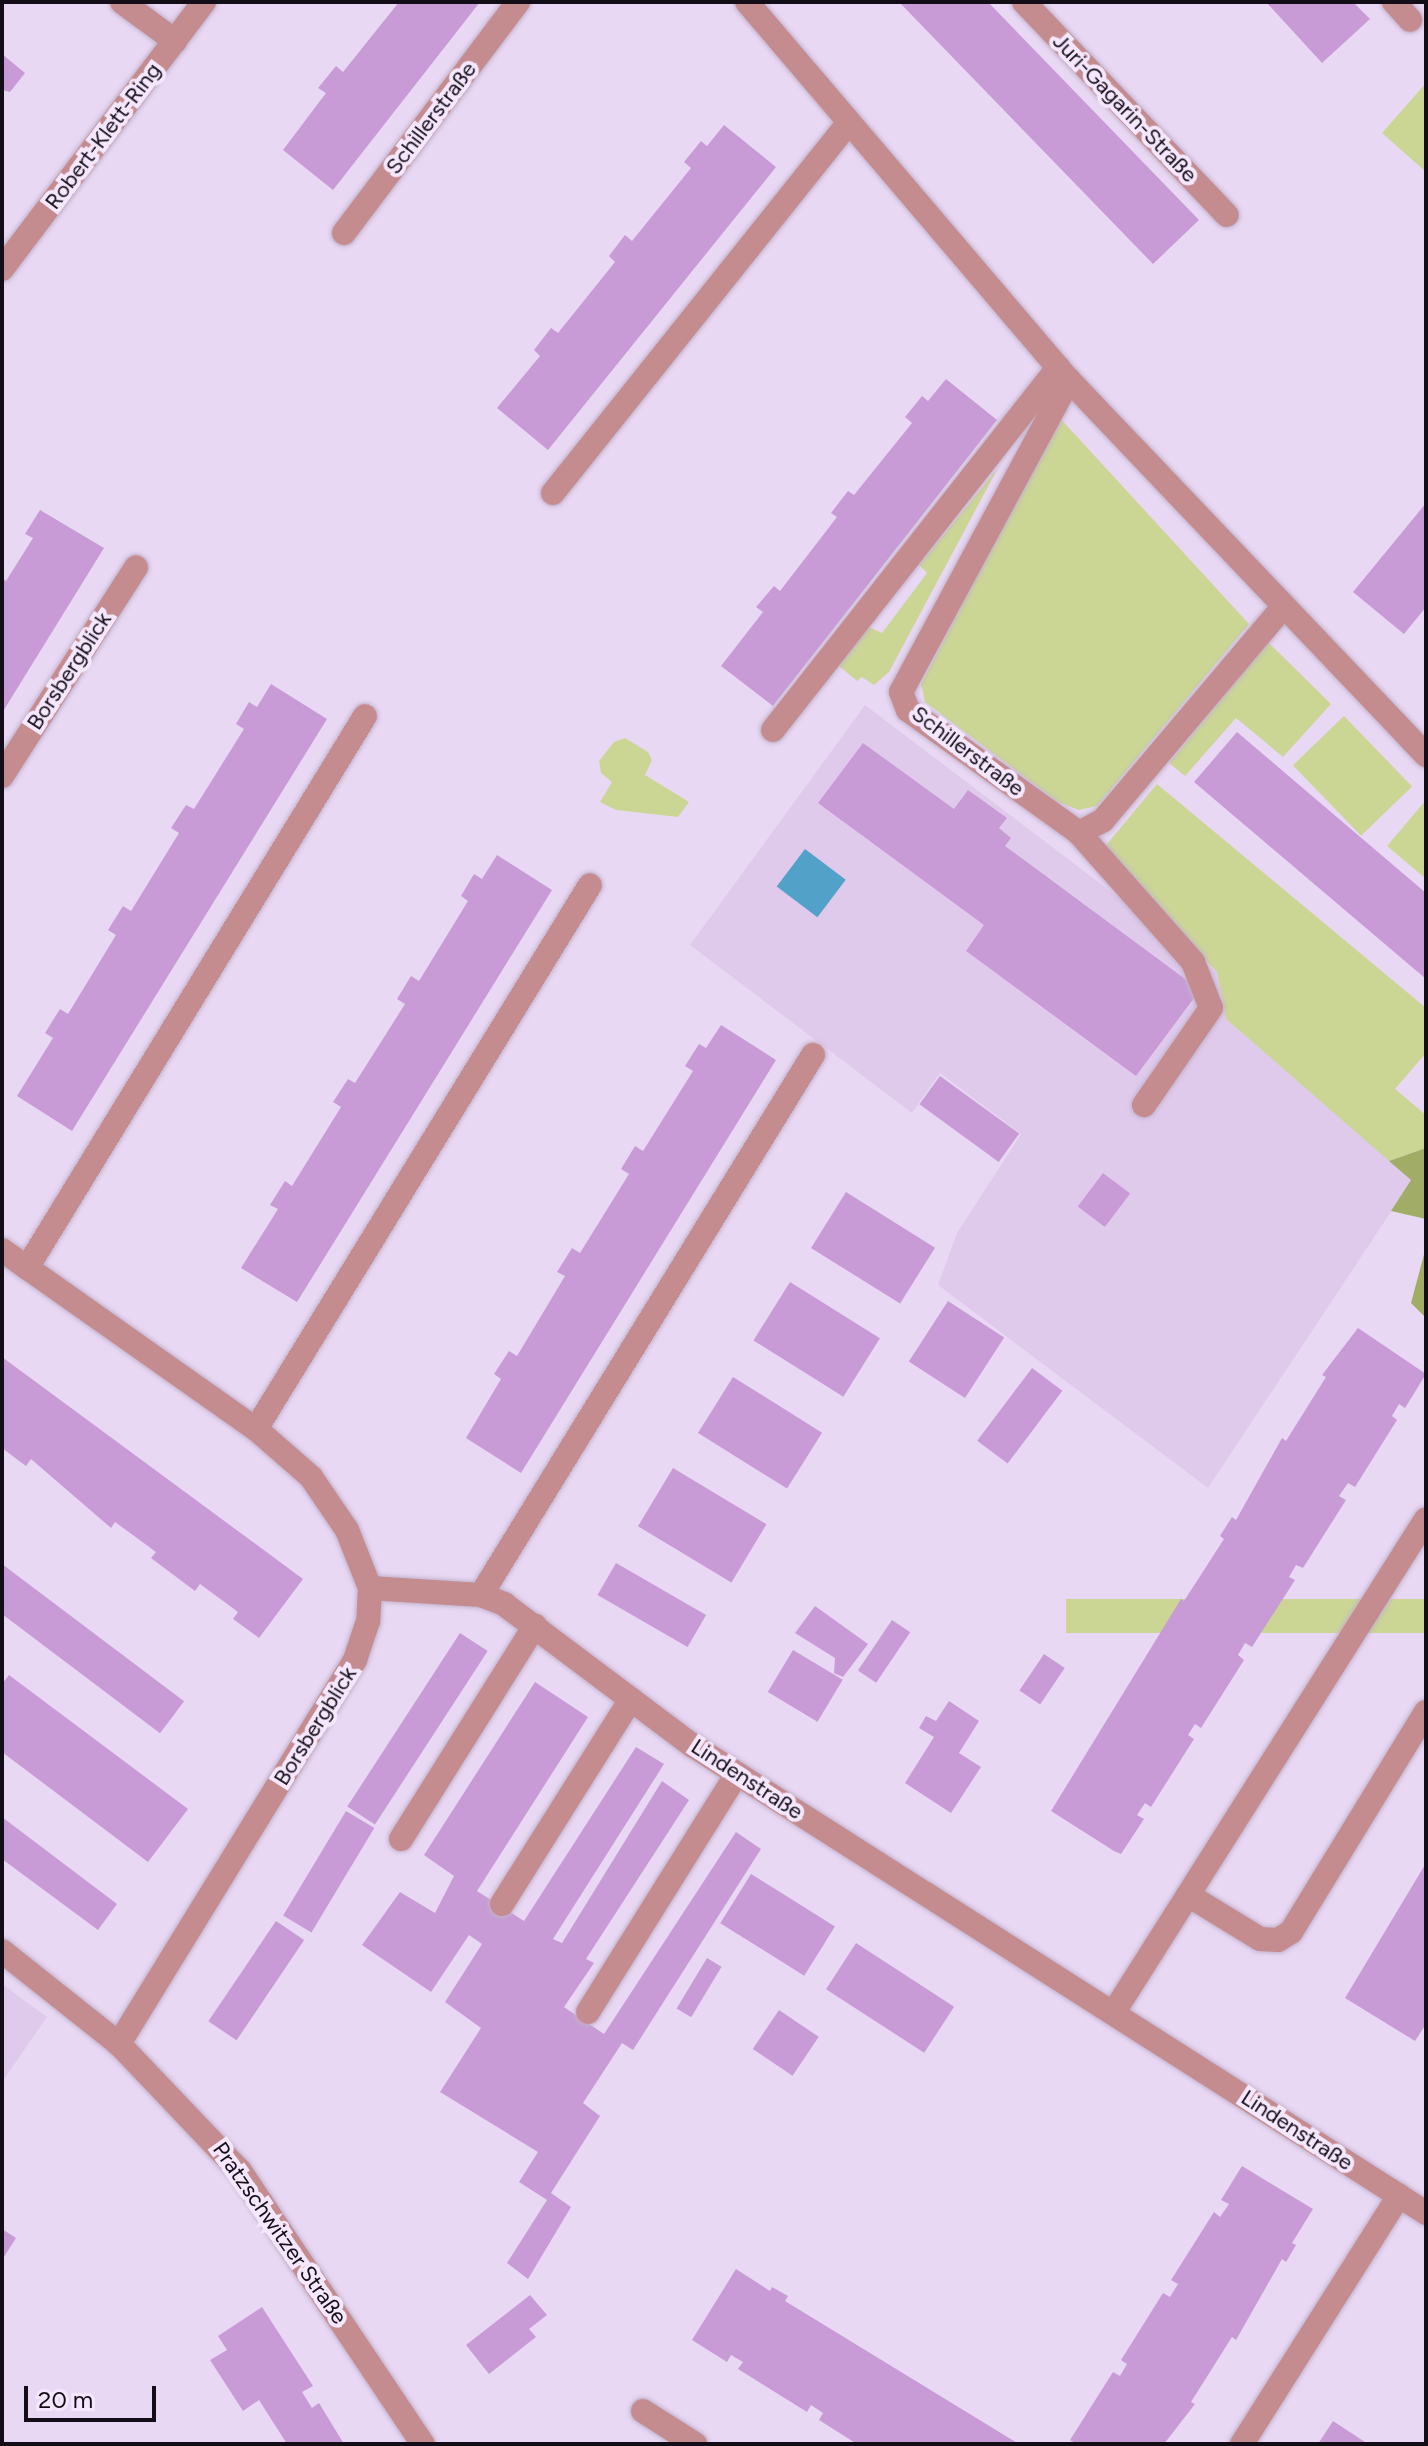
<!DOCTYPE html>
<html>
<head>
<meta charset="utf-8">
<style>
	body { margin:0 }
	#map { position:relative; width:1428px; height:2446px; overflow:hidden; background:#e9d8f4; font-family:Figtree,sans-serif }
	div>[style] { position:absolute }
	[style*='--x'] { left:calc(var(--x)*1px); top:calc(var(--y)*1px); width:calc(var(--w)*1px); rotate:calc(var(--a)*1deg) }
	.built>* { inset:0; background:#e0caec }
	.green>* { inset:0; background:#cbd695; transform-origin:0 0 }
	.forest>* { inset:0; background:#a1ad66 }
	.water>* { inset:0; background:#52a1c8; transform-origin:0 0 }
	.building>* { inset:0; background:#c89bd6; transform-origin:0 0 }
	.roads { filter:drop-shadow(0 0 2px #c2b3cc) drop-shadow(0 0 2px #c2b3cc) }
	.minor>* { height:24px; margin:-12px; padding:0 12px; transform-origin:12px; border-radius:12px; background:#c58c90 }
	span { translate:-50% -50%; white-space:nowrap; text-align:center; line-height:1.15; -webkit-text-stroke:8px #f5e7fd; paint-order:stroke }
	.street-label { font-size:22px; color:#130d17 }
	.frame { position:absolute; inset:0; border:4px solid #130d17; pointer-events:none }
	.scale { position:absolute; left:24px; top:2386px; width:132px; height:36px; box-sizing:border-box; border:4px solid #130d17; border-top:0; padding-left:10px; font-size:24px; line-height:28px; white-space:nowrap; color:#130d17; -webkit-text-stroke:6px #f5e7fd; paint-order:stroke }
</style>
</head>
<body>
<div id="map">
	<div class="built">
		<i style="clip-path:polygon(865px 705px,1217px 972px,1226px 1019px,1412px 1180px,1208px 1488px,938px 1285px,957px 1233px,1021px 1134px,940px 1073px,912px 1113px,690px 945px)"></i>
		<i style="clip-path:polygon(2px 1984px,47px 2017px,2px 2082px)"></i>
	</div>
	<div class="green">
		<i style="clip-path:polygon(1426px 83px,1426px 172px,1382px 133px)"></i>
		<i style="clip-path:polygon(1059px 417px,1249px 624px,1097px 806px,1079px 810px,1058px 802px,925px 702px,921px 684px)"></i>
		<i style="clip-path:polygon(998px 468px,889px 672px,874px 685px,862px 677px,857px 681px,838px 665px,869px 627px,882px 633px,927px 573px,919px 565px)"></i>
		<i style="clip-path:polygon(1268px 642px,1331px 704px,1283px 757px,1236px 718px,1185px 776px,1169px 763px)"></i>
		<i style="left:1344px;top:716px;width:98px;height:71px;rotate:46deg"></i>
		<i style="clip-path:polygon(625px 738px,648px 752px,652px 760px,645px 775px,689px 802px,678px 817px,616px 810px,600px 802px,612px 782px,601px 773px,599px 761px,614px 742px)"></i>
		<i style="clip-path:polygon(1157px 784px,1426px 1008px,1426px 1053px,1395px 1089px,1426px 1115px,1426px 1148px,1389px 1161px,1226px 1019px,1217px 972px,1113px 864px,1107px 844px)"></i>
		<i style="clip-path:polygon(1426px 800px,1426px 879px,1387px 846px)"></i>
		<i style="left:1426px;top:1599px;width:34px;height:360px;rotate:90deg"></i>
	</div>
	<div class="forest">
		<i style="clip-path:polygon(1426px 1148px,1426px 1219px,1391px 1211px,1411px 1180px,1389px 1161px)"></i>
		<i style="clip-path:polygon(1426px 1247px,1426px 1318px,1411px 1303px)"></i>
	</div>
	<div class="water">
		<i style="left:805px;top:849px;width:51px;height:47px;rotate:37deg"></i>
	</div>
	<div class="building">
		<i style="clip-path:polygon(399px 2px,480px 2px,333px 190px,283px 150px,326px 93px,318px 88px,336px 66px,343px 72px)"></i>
		<i style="clip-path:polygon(899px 2px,988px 2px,1199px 220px,1153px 264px)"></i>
		<i style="clip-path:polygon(1266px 2px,1353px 2px,1370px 19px,1322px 63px)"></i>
		<i style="clip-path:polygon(2px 54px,25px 73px,10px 92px,2px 90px)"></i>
		<i style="clip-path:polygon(724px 125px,776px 167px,548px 450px,497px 408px,540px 356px,534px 350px,551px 328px,558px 333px,615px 262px,609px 256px,625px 235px,632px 241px,691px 168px,684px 162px,701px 141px,707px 146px)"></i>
		<i style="clip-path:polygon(946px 379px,997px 420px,773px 706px,721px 666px,763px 612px,756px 607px,774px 586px,780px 591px,837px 517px,831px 513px,848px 491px,854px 495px,912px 423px,905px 417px,922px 396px,928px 401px)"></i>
		<i style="clip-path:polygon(1426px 503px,1426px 607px,1404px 634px,1353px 592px)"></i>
		<i style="clip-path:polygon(40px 510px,104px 548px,2px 713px,2px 578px,6px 581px,33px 538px,25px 534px)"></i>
		<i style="clip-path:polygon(271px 684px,327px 719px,72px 1131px,17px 1096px,53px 1038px,45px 1033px,60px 1009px,68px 1014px,116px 935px,108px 930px,123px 906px,131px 911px,179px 833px,171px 828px,186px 805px,194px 809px,244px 729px,236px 724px,249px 702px,257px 707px)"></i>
		<i style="clip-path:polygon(1237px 732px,1426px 893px,1426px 979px,1194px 782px)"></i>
		<i style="clip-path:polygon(863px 743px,954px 809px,968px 790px,1007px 818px,999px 828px,1011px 838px,1005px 846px,1200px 990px,1136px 1076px,966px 951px,984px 925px,818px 803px)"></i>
		<i style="clip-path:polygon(497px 855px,552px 890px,297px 1302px,241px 1268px,278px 1209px,270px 1205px,285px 1181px,292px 1186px,341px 1107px,333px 1102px,348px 1079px,355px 1083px,405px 1004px,397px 999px,411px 976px,419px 981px,468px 901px,461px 896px,474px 874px,482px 879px)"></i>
		<i style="clip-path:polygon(721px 1025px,776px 1060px,521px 1473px,466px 1438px,501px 1379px,494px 1374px,509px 1351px,517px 1356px,565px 1276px,557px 1272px,572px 1248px,580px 1253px,629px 1174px,621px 1169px,635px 1146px,643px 1151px,693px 1071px,685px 1066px,699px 1044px,706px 1048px)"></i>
		<i style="left:940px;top:1076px;width:98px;height:35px;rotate:36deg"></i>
		<i style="left:1103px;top:1173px;width:34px;height:42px;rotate:37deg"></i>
		<i style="left:846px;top:1192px;width:105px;height:66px;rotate:32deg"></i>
		<i style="left:790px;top:1282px;width:106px;height:69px;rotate:32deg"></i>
		<i style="left:948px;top:1301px;width:67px;height:72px;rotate:33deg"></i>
		<i style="clip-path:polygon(1358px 1328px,1426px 1374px,1405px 1408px,1399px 1404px,1392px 1416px,1397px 1420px,1355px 1487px,1348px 1483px,1339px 1496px,1346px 1500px,1303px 1568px,1296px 1565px,1289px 1577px,1295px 1580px,1252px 1647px,1245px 1643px,1238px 1655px,1244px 1660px,1201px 1728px,1195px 1724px,1188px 1735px,1194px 1739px,1151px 1807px,1145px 1803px,1137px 1815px,1144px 1819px,1121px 1854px,1114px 1851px,1051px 1811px,1181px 1599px,1184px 1601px,1224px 1539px,1220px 1536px,1232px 1517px,1236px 1520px,1282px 1438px,1286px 1441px,1326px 1377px,1322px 1375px)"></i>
		<i style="clip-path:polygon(2px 1357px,303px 1579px,259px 1638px,233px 1619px,238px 1612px,200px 1584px,195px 1591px,151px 1558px,156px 1552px,115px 1522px,111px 1528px,31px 1459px,26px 1466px,2px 1448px)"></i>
		<i style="left:1032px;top:1368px;width:38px;height:91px;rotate:37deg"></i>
		<i style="left:733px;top:1377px;width:105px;height:66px;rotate:32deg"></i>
		<i style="left:673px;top:1468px;width:109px;height:68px;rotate:31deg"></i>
		<i style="left:616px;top:1563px;width:104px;height:37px;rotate:30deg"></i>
		<i style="left:2px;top:1564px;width:228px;height:40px;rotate:37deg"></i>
		<i style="clip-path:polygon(815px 1606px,868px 1644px,843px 1677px,834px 1673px,835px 1658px,795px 1633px)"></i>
		<i style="left:892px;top:1620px;width:22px;height:61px;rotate:34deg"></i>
		<i style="left:460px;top:1633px;width:33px;height:207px;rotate:33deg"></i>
		<i style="left:793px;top:1650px;width:58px;height:49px;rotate:31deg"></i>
		<i style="left:1044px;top:1654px;width:25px;height:44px;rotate:34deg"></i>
		<i style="clip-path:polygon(9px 1675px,188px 1809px,148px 1862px,2px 1752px,2px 1684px)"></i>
		<i style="clip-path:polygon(535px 1682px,588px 1717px,477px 1891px,524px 1921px,636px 1747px,664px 1764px,553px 1939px,562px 1943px,662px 1781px,689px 1800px,586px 1959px,594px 1963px,564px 2007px,604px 2034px,736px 1832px,761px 1849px,633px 2050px,622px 2043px,583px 2103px,600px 2116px,551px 2193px,571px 2207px,528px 2279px,507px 2263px,547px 2200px,519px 2182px,538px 2152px,440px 2092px,481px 2028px,445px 2002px,482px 1944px,469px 1935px,431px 1992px,362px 1945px,400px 1892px,435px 1913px,454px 1876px,424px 1855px)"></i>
		<i style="clip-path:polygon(949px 1701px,979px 1721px,959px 1753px,981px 1767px,951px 1813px,905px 1783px,934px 1737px,919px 1728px,926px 1716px,936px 1721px)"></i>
		<i style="left:346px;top:1811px;width:33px;height:122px;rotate:31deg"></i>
		<i style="clip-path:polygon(2px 1817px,117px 1904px,98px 1930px,2px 1859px)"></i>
		<i style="clip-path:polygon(1426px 1863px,1426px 2024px,1415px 2041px,1345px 1998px)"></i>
		<i style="left:751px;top:1874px;width:99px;height:58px;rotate:32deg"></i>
		<i style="left:276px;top:1921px;width:34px;height:121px;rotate:34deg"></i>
		<i style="left:856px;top:1943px;width:117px;height:55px;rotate:33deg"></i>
		<i style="left:707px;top:1958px;width:17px;height:59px;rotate:31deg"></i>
		<i style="left:779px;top:2010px;width:48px;height:47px;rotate:34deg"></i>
		<i style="clip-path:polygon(1242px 2166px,1313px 2209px,1292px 2243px,1296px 2245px,1286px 2262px,1282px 2259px,1236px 2340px,1232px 2337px,1191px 2402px,1195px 2404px,1164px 2444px,1077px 2444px,1070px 2440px,1113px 2372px,1120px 2376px,1127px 2364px,1121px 2360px,1163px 2293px,1170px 2297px,1178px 2284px,1171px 2280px,1214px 2212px,1220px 2217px,1229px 2204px,1221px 2200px)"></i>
		<i style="clip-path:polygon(2px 2229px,16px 2238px,2px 2260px)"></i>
		<i style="clip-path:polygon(736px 2269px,770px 2291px,772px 2287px,788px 2296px,785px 2301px,1019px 2444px,857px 2444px,819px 2420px,823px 2413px,811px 2405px,807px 2412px,738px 2369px,743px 2362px,731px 2355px,727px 2362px,692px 2340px)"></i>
		<i style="clip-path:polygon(530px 2295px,547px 2315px,529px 2329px,536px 2337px,489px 2374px,466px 2345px)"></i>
		<i style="clip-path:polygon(262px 2307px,313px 2386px,302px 2392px,312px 2408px,319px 2403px,344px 2444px,287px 2444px,259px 2400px,243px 2411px,210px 2360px,227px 2350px,218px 2336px)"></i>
		<i style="clip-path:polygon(1333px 2421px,1368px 2444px,1318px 2444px)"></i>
	</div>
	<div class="roads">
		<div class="minor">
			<i style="--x:122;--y:2;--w:66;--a:36.3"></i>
			<i style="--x:747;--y:2;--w:497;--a:49.6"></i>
			<i style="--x:1069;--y:380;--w:518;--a:46.41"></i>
			<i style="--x:1024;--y:2;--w:294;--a:46.4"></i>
			<i style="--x:1394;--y:2;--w:24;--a:48"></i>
			<i style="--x:344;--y:233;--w:289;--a:-53"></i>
			<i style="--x:2;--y:269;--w:335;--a:-52.9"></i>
			<i style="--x:1069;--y:380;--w:354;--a:118.3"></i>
			<i style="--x:901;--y:692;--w:19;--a:69"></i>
			<i style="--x:908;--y:710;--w:211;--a:35.7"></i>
			<i style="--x:1079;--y:833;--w:27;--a:-28"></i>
			<i style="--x:1103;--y:820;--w:279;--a:-49.8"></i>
			<i style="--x:553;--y:493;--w:473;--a:-51.4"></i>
			<i style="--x:773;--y:730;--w:461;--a:-51.8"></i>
			<i style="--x:2;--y:776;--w:248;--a:-57.3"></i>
			<i style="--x:1079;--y:833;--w:172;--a:48.5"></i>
			<i style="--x:1193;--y:962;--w:49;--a:68.6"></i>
			<i style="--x:1211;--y:1008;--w:118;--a:124.6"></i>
			<i style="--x:2;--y:1250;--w:311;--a:35.2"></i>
			<i style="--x:256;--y:1429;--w:73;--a:41.1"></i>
			<i style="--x:311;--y:1477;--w:64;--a:55.8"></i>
			<i style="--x:347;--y:1530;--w:62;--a:68.4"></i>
			<i style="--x:370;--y:1588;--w:33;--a:93"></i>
			<i style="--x:368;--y:1621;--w:41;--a:108.4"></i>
			<i style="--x:355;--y:1660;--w:451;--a:121.6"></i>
			<i style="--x:27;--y:1268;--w:647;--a:-58.52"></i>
			<i style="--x:256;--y:1429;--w:638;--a:-58.45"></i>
			<i style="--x:370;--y:1588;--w:111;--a:3.6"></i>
			<i style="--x:481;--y:1595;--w:25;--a:21"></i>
			<i style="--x:504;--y:1604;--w:235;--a:36.9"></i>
			<i style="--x:692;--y:1745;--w:871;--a:32.52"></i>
			<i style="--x:481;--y:1595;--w:634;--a:-58.42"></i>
			<i style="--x:401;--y:1839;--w:252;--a:-57.9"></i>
			<i style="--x:1188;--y:1895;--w:84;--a:31.4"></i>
			<i style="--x:1260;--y:1939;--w:18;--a:3"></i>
			<i style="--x:1278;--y:1940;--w:15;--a:-32"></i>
			<i style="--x:1291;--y:1932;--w:258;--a:-58.5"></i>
			<i style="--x:502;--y:1904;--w:242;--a:-57.8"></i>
			<i style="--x:2;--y:1951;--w:149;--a:38.5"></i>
			<i style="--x:119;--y:2044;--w:175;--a:46.4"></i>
			<i style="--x:240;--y:2171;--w:329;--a:56.2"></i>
			<i style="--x:588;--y:2012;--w:281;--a:-58"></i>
			<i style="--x:1114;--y:2012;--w:583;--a:-57.67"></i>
			<i style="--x:643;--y:2411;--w:62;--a:32.4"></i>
			<i style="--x:1242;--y:2444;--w:294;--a:-57.7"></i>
		</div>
	</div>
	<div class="street-label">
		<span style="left:1125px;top:108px;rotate:46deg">Juri-Gagarin-Straße</span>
		<span style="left:431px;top:118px;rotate:-53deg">Schillerstraße</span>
		<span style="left:103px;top:136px;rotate:-53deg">Robert-Klett-Ring</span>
		<span style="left:69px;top:671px;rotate:-57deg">Borsbergblick</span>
		<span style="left:968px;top:751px;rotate:37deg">Schillerstraße</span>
		<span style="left:315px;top:1726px;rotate:-58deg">Borsbergblick</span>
		<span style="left:747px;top:1779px;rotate:33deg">Lindenstraße</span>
		<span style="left:1297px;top:2130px;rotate:33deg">Lindenstraße</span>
		<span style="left:280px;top:2233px;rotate:55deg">Pratzschwitzer Straße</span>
	</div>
	<div class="frame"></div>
	<div class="scale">20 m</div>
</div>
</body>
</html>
